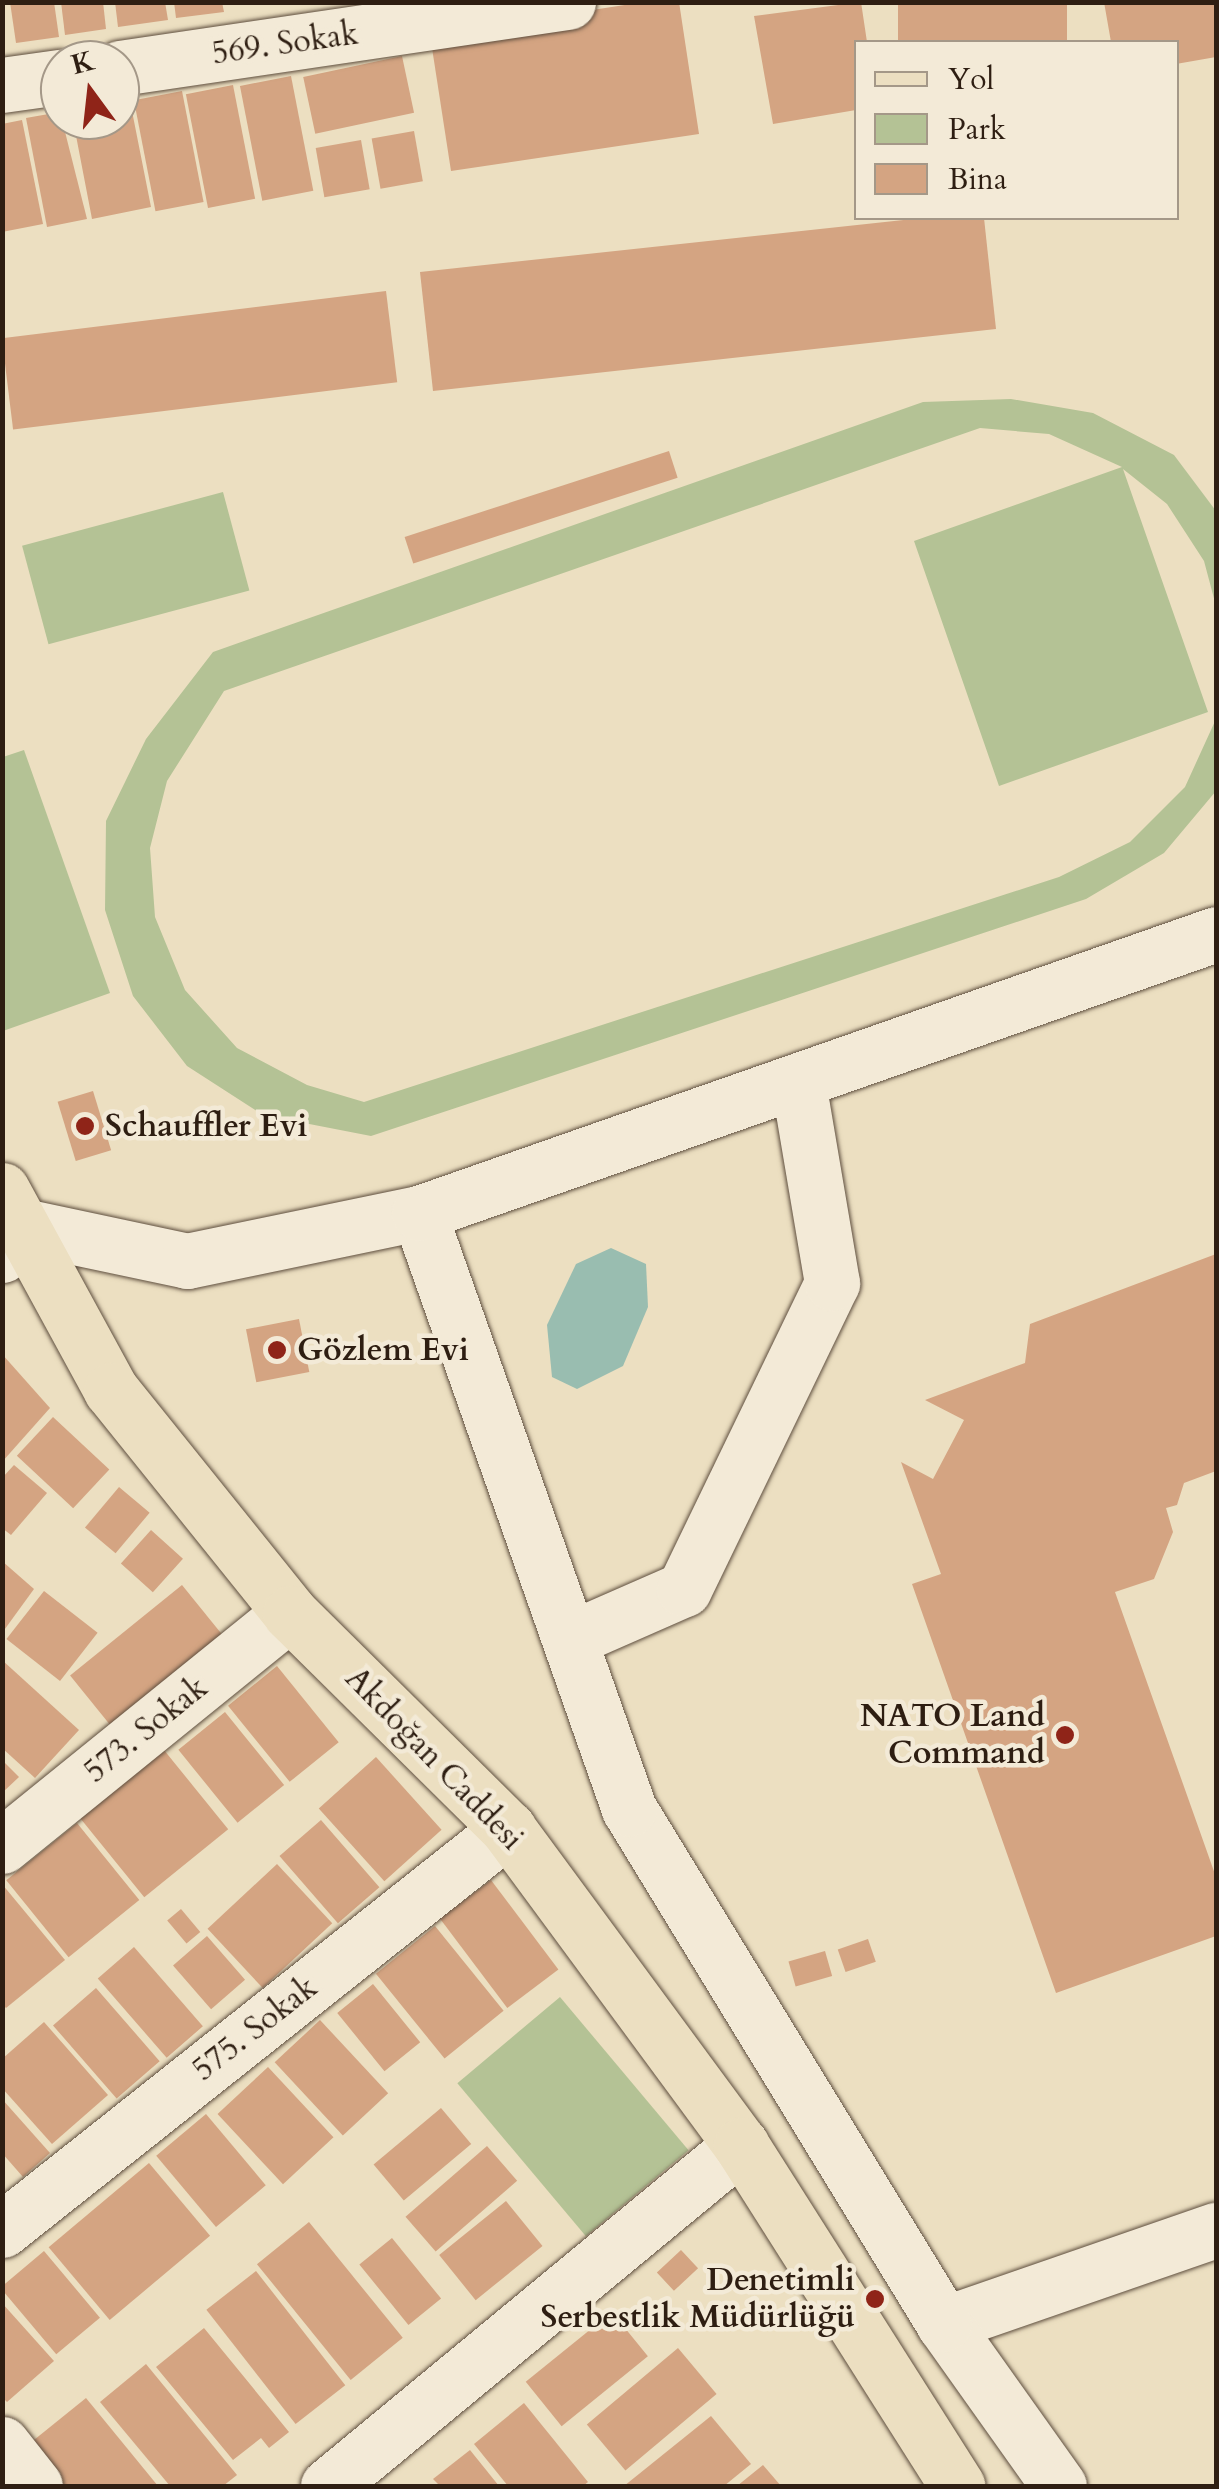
<!DOCTYPE html>
<html>
<head>
<meta charset="utf-8">
<style>
	body { margin:0 }
	#map { position:relative; width:1219px; height:2489px; overflow:hidden; background:#ecdfc1; font-family:Cardo,serif }
	div>[style] { position:absolute }
	[style*='--x'] { left:calc(var(--x)*1px); top:calc(var(--y)*1px); width:calc(var(--w)*1px); rotate:calc(var(--a)*1deg) }
	.green>* { inset:0; background:#b4c295; transform-origin:0 0 }
	.water>* { inset:0; background:#99bdb0 }
	.building>* { inset:0; background:#d4a482; transform-origin:0 0 }
	.roads { filter:drop-shadow(0 0 2px #5e4e3e) drop-shadow(0 0 2px #5e4e3e) }
	.minor>* { height:55px; margin:-27.5px; padding:0 27.5px; transform-origin:27.5px; border-radius:27.5px; background:#f3ead7 }
	.major>* { height:55px; margin:-27.5px; padding:0 27.5px; transform-origin:27.5px; border-radius:27.5px; background:#ecdfc1 }
	.dots>* { width:28px; height:28px; translate:-50% -50%; box-sizing:border-box; border:5px solid #f3ead7; border-radius:50% }
	span { translate:-50% -50%; white-space:nowrap; text-align:center; line-height:1.15; -webkit-text-stroke:9px #f3ead7; paint-order:stroke }
	.street-label { font-size:32px; color:#2e1e12 }
	.poi-label { font-size:32px; color:#2e1e12; font-weight:700 }
	.left { translate:0 -50%; text-align:left }
	.right { translate:-100% -50%; text-align:right }
	.frame { position:absolute; inset:0; border:5px solid #2e1e12; pointer-events:none }
	.legend { position:absolute; left:854px; top:40px; width:325px; height:180px; box-sizing:border-box; background:#f3ead7; border:2px solid #a49888; margin:0; padding:12px 18px; list-style:none; font-size:30px; color:#2e1e12 }
	.legend li { display:flex; align-items:center; gap:20px; height:50px }
	.legend b { width:50px; border:2px solid #a49888 }
	.north { position:absolute; left:40px; top:40px; width:100px; height:100px; box-sizing:border-box; background:#f3ead7; border:2px solid #a49888; border-radius:50%; rotate:345deg; font-size:28px; font-weight:700; line-height:40px; text-align:center; color:#2e1e12 }
	.north::after { content:''; display:block; margin:auto; width:35px; height:45px; background:#8f2418; clip-path:polygon(50% 0,100% 100%,50% 72%,0 100%) }
</style>
</head>
<body>
<div id="map">
	<div class="green">
		<i style="clip-path:polygon(1011px 399px,1093px 413px,1174px 455px,1216px 511px,1216px 606px,1204px 561px,1167px 504px,1123px 469px,1208px 712px,999px 786px,914px 541px,1122px 467px,1049px 434px,980px 428px,224px 691px,167px 781px,150px 848px,155px 917px,185px 990px,237px 1048px,307px 1085px,364px 1102px,1059px 877px,1130px 842px,1185px 787px,1216px 719px,1216px 791px,1164px 853px,1086px 899px,371px 1136px,263px 1115px,187px 1066px,133px 996px,105px 910px,106px 821px,146px 739px,213px 652px,923px 402px)"></i>
		<i style="left:223px;top:492px;width:102px;height:208px;rotate:75deg"></i>
		<i style="clip-path:polygon(24px 750px,110px 993px,3px 1031px,3px 757px)"></i>
		<i style="left:560px;top:1997px;width:200px;height:134px;rotate:50deg"></i>
	</div>
	<div class="water">
		<i style="clip-path:polygon(611px 1248px,646px 1264px,648px 1307px,623px 1366px,577px 1389px,552px 1377px,547px 1325px,576px 1264px)"></i>
	</div>
	<div class="building">
		<i style="clip-path:polygon(10px 2px,54px 2px,59px 37px,16px 43px)"></i>
		<i style="clip-path:polygon(61px 2px,103px 2px,106px 29px,65px 35px)"></i>
		<i style="clip-path:polygon(115px 2px,165px 2px,168px 20px,118px 27px)"></i>
		<i style="clip-path:polygon(174px 2px,222px 2px,224px 12px,176px 18px)"></i>
		<i style="clip-path:polygon(644px 2px,679px 2px,699px 134px,451px 171px,430px 35px)"></i>
		<i style="clip-path:polygon(861px 2px,867px 42px,856px 42px,856px 110px,773px 124px,754px 16px)"></i>
		<i style="left:898px;top:2px;width:169px;height:41px"></i>
		<i style="clip-path:polygon(1104px 2px,1216px 2px,1216px 57px,1176px 64px,1176px 42px,1111px 42px)"></i>
		<i style="left:402px;top:56px;width:58px;height:101px;rotate:78deg"></i>
		<i style="left:291px;top:76px;width:117px;height:52px;rotate:79deg"></i>
		<i style="left:233px;top:85px;width:116px;height:48px;rotate:79deg"></i>
		<i style="left:182px;top:91px;width:113px;height:49px;rotate:79deg"></i>
		<i style="clip-path:polygon(130px 101px,151px 207px,92px 219px,73px 120px,120px 120px,120px 103px)"></i>
		<i style="clip-path:polygon(60px 112px,87px 219px,47px 227px,26px 118px)"></i>
		<i style="clip-path:polygon(22px 120px,43px 224px,2px 232px,2px 124px)"></i>
		<i style="left:414px;top:131px;width:51px;height:43px;rotate:80deg"></i>
		<i style="left:361px;top:140px;width:50px;height:46px;rotate:80deg"></i>
		<i style="clip-path:polygon(922px 218px,984px 218px,996px 329px,433px 391px,420px 272px)"></i>
		<i style="left:386px;top:291px;width:92px;height:387px;rotate:83deg"></i>
		<i style="left:669px;top:451px;width:28px;height:278px;rotate:72deg"></i>
		<i style="left:93px;top:1091px;width:62px;height:37px;rotate:73deg"></i>
		<i style="clip-path:polygon(1216px 1254px,1216px 1471px,1184px 1483px,1177px 1505px,1166px 1508px,1173px 1532px,1154px 1579px,1115px 1592px,1216px 1877px,1216px 1936px,1056px 1993px,912px 1584px,941px 1574px,901px 1462px,933px 1479px,964px 1420px,925px 1400px,1025px 1363px,1030px 1324px)"></i>
		<i style="left:299px;top:1319px;width:54px;height:54px;rotate:79deg"></i>
		<i style="clip-path:polygon(2px 1354px,50px 1408px,2px 1462px)"></i>
		<i style="left:53px;top:1417px;width:77px;height:53px;rotate:43deg"></i>
		<i style="clip-path:polygon(14px 1465px,47px 1493px,11px 1535px,2px 1528px,2px 1478px)"></i>
		<i style="left:119px;top:1487px;width:40px;height:53px;rotate:40deg"></i>
		<i style="left:151px;top:1530px;width:43px;height:45px;rotate:42deg"></i>
		<i style="clip-path:polygon(2px 1561px,34px 1589px,2px 1633px)"></i>
		<i style="left:182px;top:1585px;width:64px;height:144px;rotate:51deg"></i>
		<i style="left:44px;top:1591px;width:68px;height:61px;rotate:38deg"></i>
		<i style="clip-path:polygon(2px 1660px,79px 1730px,35px 1778px,2px 1748px)"></i>
		<i style="left:277px;top:1666px;width:98px;height:63px;rotate:51deg"></i>
		<i style="left:225px;top:1712px;width:94px;height:60px;rotate:51deg"></i>
		<i style="left:164px;top:1750px;width:102px;height:108px;rotate:51deg"></i>
		<i style="left:376px;top:1757px;width:98px;height:77px;rotate:48deg"></i>
		<i style="clip-path:polygon(2px 1760px,19px 1777px,2px 1793px)"></i>
		<i style="left:321px;top:1820px;width:89px;height:55px;rotate:49deg"></i>
		<i style="left:77px;top:1823px;width:99px;height:91px;rotate:51deg"></i>
		<i style="left:277px;top:1864px;width:81px;height:95px;rotate:47deg"></i>
		<i style="left:491px;top:1880px;width:112px;height:64px;rotate:53deg"></i>
		<i style="clip-path:polygon(2px 1884px,65px 1960px,6px 2008px,2px 2004px)"></i>
		<i style="left:181px;top:1909px;width:30px;height:18px;rotate:50deg"></i>
		<i style="left:435px;top:1926px;width:109px;height:76px;rotate:51deg"></i>
		<i style="left:207px;top:1936px;width:58px;height:45px;rotate:49deg"></i>
		<i style="left:868px;top:1939px;width:24px;height:32px;rotate:71deg"></i>
		<i style="left:134px;top:1947px;width:105px;height:48px;rotate:49deg"></i>
		<i style="left:825px;top:1951px;width:26px;height:38px;rotate:74deg"></i>
		<i style="left:373px;top:1984px;width:75px;height:46px;rotate:51deg"></i>
		<i style="left:96px;top:1988px;width:97px;height:57px;rotate:49deg"></i>
		<i style="left:320px;top:2020px;width:100px;height:62px;rotate:47deg"></i>
		<i style="clip-path:polygon(44px 2022px,108px 2095px,52px 2144px,2px 2088px,2px 2059px)"></i>
		<i style="left:268px;top:2067px;width:96px;height:69px;rotate:47deg"></i>
		<i style="clip-path:polygon(2px 2099px,50px 2153px,23px 2177px,2px 2153px)"></i>
		<i style="left:441px;top:2108px;width:47px;height:88px;rotate:50deg"></i>
		<i style="left:206px;top:2114px;width:93px;height:65px;rotate:50deg"></i>
		<i style="left:487px;top:2146px;width:46px;height:108px;rotate:49deg"></i>
		<i style="left:149px;top:2163px;width:95px;height:131px;rotate:50deg"></i>
		<i style="left:506px;top:2201px;width:58px;height:86px;rotate:51deg"></i>
		<i style="left:309px;top:2222px;width:149px;height:67px;rotate:51deg"></i>
		<i style="left:392px;top:2238px;width:78px;height:42px;rotate:51deg"></i>
		<i style="left:681px;top:2250px;width:25px;height:33px;rotate:47deg"></i>
		<i style="left:44px;top:2251px;width:87px;height:57px;rotate:50deg"></i>
		<i style="left:256px;top:2271px;width:145px;height:63px;rotate:52deg"></i>
		<i style="clip-path:polygon(2px 2303px,54px 2361px,7px 2402px,2px 2397px)"></i>
		<i style="left:612px;top:2312px;width:57px;height:111px;rotate:51deg"></i>
		<i style="clip-path:polygon(204px 2328px,289px 2432px,269px 2448px,261px 2438px,233px 2460px,156px 2367px)"></i>
		<i style="left:678px;top:2348px;width:60px;height:119px;rotate:50deg"></i>
		<i style="clip-path:polygon(146px 2364px,237px 2475px,223px 2486px,170px 2486px,100px 2402px)"></i>
		<i style="clip-path:polygon(86px 2398px,158px 2486px,64px 2486px,29px 2444px)"></i>
		<i style="clip-path:polygon(524px 2403px,588px 2482px,583px 2486px,508px 2486px,474px 2444px)"></i>
		<i style="clip-path:polygon(711px 2416px,751px 2464px,724px 2486px,624px 2486px)"></i>
		<i style="clip-path:polygon(470px 2450px,499px 2486px,440px 2486px,433px 2479px)"></i>
		<i style="clip-path:polygon(763px 2465px,781px 2486px,737px 2486px)"></i>
	</div>
	<div class="roads">
		<div class="minor">
			<i style="--x:120;--y:68;--w:453;--a:-8.4"></i>
			<i style="--x:2;--y:85;--w:59;--a:-7.9"></i>
			<i style="--x:2;--y:1255;--w:34;--a:-62"></i>
			<i style="--x:18;--y:1225;--w:173;--a:12"></i>
			<i style="--x:187;--y:1261;--w:237;--a:-11.7"></i>
			<i style="--x:570;--y:1639;--w:124;--a:-23.7"></i>
			<i style="--x:684;--y:1589;--w:340;--a:-64.2"></i>
			<i style="--x:832;--y:1283;--w:205;--a:-99.6"></i>
			<i style="--x:2;--y:1846;--w:370;--a:-39"></i>
			<i style="--x:2;--y:2230;--w:646;--a:-38.4"></i>
			<i style="--x:944;--y:2324;--w:288;--a:-19.1"></i>
			<i style="--x:2;--y:2444;--w:53;--a:51.8"></i>
			<i style="--x:328;--y:2486;--w:536;--a:-39.55"></i>
			<i style="--x:1059;--y:2486;--w:199;--a:-125.4"></i>
			<i style="--x:944;--y:2324;--w:604;--a:-121.45"></i>
			<i style="--x:629;--y:1809;--w:632;--a:-109.41"></i>
			<i style="--x:419;--y:1213;--w:844;--a:-19.29"></i>
		</div>
		<div class="major">
			<i style="--x:2;--y:1190;--w:228;--a:61.4"></i>
			<i style="--x:111;--y:1390;--w:286;--a:51.2"></i>
			<i style="--x:290;--y:1613;--w:307;--a:44.7"></i>
			<i style="--x:508;--y:1829;--w:393;--a:53.6"></i>
			<i style="--x:741;--y:2145;--w:404;--a:57.6"></i>
		</div>
	</div>
	<div class="dots">
		<i style="left:85px;top:1126px;background:#8f2418"></i>
		<i style="left:277px;top:1350px;background:#8f2418"></i>
		<i style="left:1065px;top:1735px;background:#8f2418"></i>
		<i style="left:875px;top:2299px;background:#8f2418"></i>
	</div>
	<div class="street-label">
		<span style="left:285px;top:44px;rotate:-8deg">569. Sokak</span>
		<span style="left:146px;top:1730px;rotate:-39deg">573. Sokak</span>
		<span style="left:434px;top:1759px;rotate:46deg">Akdoğan Caddesi</span>
		<span style="left:255px;top:2029px;rotate:-38deg">575. Sokak</span>
	</div>
	<div class="poi-label">
		<span class="left" style="left:105px;top:1126px">Schauffler Evi</span>
		<span class="left" style="left:297px;top:1350px">Gözlem Evi</span>
		<span class="right" style="left:1045px;top:1735px">NATO Land<br>Command</span>
		<span class="right" style="left:855px;top:2299px">Denetimli<br>Serbestlik Müdürlüğü</span>
	</div>
	<div class="frame"></div>
	<ul class="legend">
	<li><b style="height:12px;background:#ecdfc1"></b>Yol</li>
	<li><b style="height:28px;background:#b4c295"></b>Park</li>
	<li><b style="height:28px;background:#d4a482"></b>Bina</li>
	</ul>
	<div class="north">K</div>
</div>
</body>
</html>
